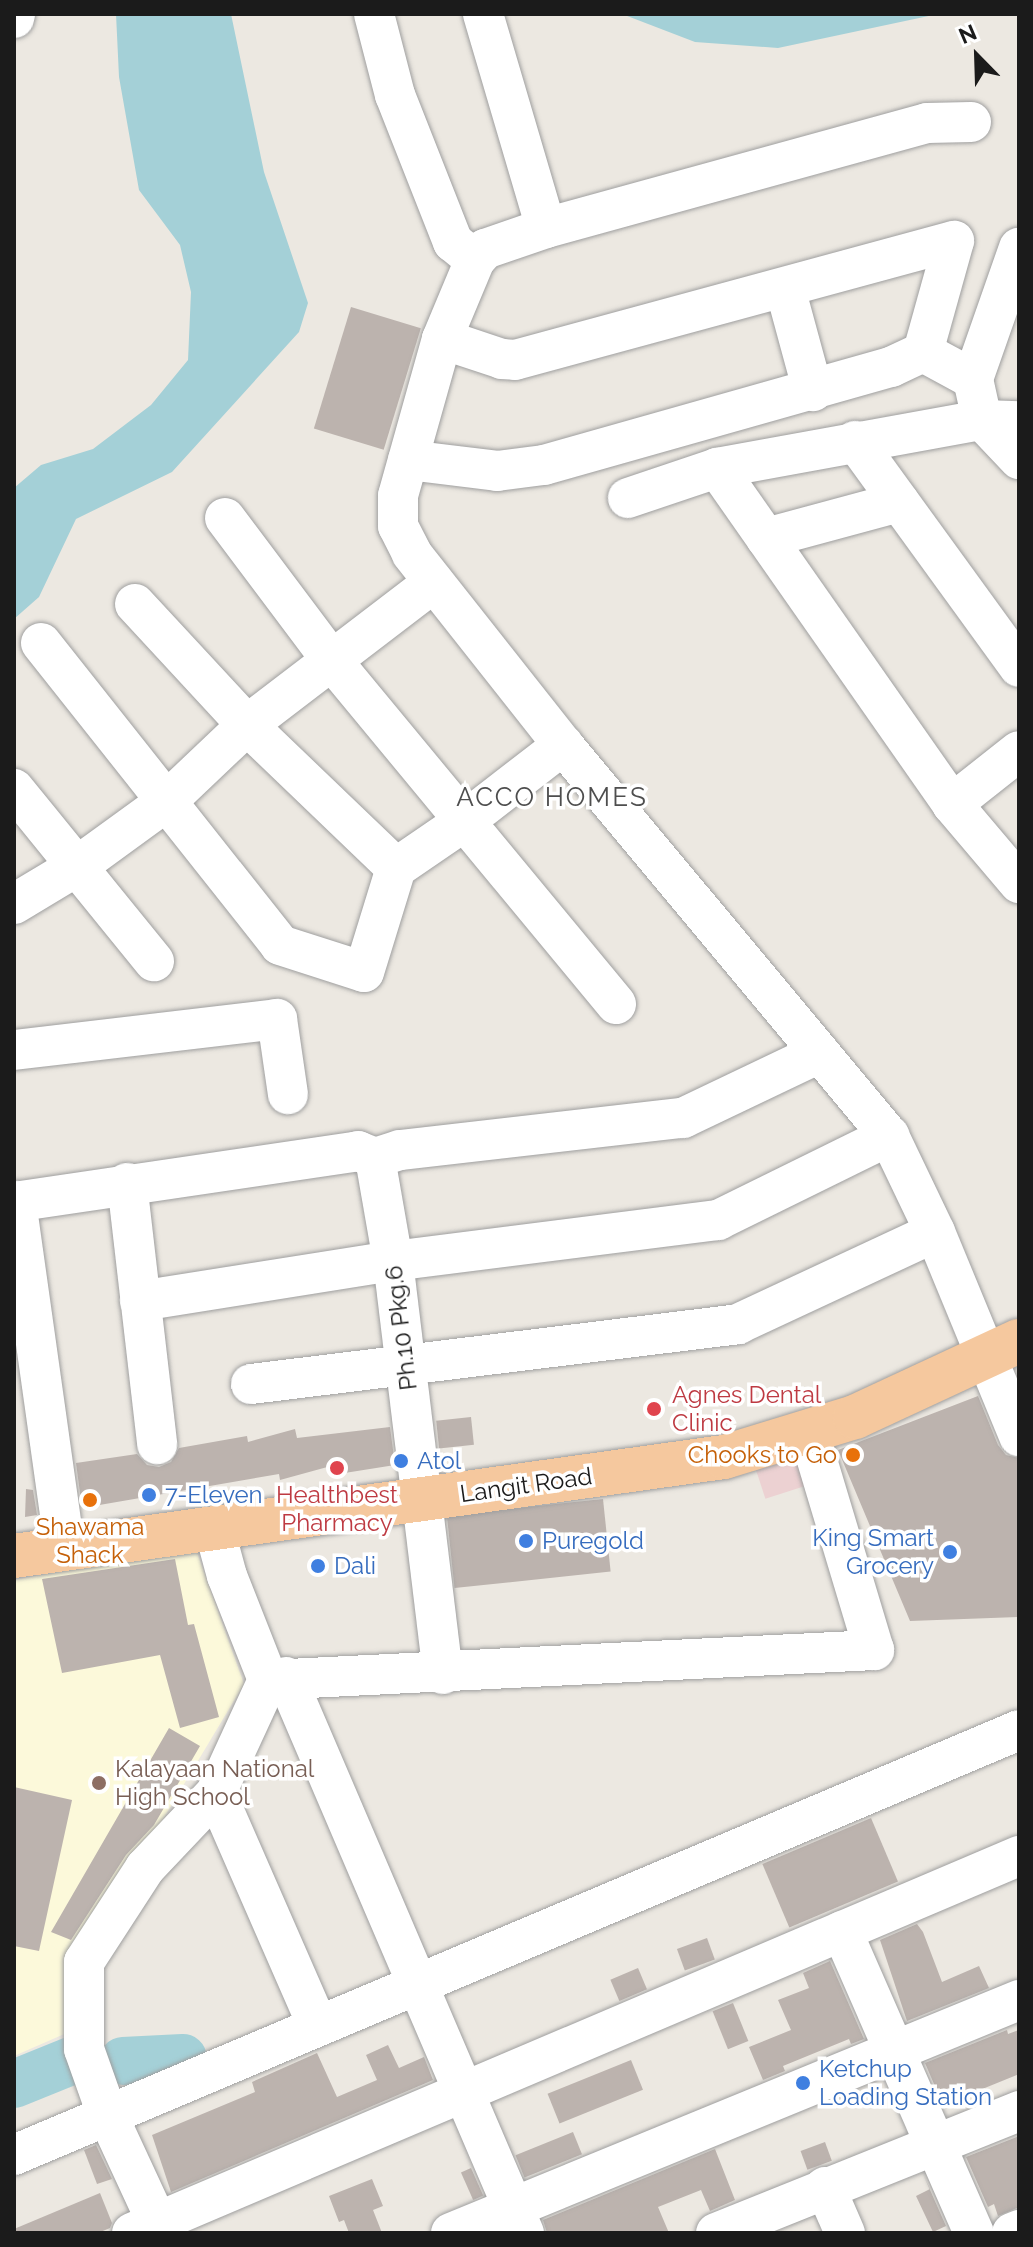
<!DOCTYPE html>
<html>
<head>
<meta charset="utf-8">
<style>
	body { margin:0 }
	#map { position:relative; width:1033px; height:2247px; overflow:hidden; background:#ece8e1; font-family:Raleway,sans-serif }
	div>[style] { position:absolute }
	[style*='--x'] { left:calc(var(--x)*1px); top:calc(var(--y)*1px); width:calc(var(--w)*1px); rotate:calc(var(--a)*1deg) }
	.commercial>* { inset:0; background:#ecd1d2; transform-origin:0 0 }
	.education>* { inset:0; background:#fcf9da }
	.water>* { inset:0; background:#a4d0d7 }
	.river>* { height:48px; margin:-24px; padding:0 24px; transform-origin:24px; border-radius:24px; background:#a4d0d7 }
	.building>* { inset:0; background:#bcb3ae; transform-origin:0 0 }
	.roads { filter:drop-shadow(0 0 2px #9f9f9f) drop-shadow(0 0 2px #9f9f9f) }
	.minor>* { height:40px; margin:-20px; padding:0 20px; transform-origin:20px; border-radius:20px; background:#fff }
	.major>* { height:44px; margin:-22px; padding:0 22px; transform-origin:22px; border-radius:22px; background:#f5c89e }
	.dots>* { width:22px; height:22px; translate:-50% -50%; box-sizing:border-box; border:4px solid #fff; border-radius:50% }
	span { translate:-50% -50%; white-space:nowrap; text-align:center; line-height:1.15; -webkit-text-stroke:7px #fff; paint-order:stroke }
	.street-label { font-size:24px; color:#1b1b1b }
	.health-label { font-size:24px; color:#be3a42 }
	.left { translate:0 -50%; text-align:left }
	.food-label { font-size:24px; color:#c56008 }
	.right { translate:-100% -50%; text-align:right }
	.shop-label { font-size:24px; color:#366cbe }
	.education-label { font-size:24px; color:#785e54 }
	.neighbourhood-label { font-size:26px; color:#4e4e4e; letter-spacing:2px }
	.frame { position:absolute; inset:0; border:16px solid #1b1b1b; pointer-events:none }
	.north { position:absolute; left:937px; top:16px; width:80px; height:80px; -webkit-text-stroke:6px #fff; paint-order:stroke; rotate:337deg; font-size:22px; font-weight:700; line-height:32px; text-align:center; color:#1b1b1b }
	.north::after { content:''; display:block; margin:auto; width:28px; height:36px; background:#1b1b1b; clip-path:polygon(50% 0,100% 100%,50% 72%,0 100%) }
</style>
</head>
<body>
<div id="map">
	<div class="commercial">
		<i style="left:805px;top:1446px;width:38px;height:54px;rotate:72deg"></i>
	</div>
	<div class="education">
		<i style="clip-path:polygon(195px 1547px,244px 1684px,87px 1946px,78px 2028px,14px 2056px,14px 1580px)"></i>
	</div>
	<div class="water">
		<i style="clip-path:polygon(116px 14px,231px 14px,264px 172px,308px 303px,299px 332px,172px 472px,76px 519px,39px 597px,14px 619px,14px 488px,41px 465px,93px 449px,151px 405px,188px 360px,191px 292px,180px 245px,139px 190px,119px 77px)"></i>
		<i style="clip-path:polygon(622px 14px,938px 14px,778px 48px,695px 42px)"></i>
	</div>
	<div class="river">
		<i style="--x:123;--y:2061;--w:60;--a:-2.9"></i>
		<i style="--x:14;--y:2084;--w:64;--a:-22.1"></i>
	</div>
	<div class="building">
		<i style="left:351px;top:307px;width:73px;height:127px;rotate:17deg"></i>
		<i style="clip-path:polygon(978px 1396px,998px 1445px,1006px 1455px,1019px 1458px,1019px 1617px,910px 1621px,838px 1450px)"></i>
		<i style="left:471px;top:1417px;width:28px;height:35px;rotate:84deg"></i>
		<i style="clip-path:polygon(390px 1427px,395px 1465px,332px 1475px,331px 1466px,280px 1480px,279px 1474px,82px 1508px,76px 1463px,137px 1454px,147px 1465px,159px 1467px,171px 1462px,179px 1448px,247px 1436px,248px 1442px,295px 1429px,297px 1438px)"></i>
		<i style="clip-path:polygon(26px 1489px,33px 1490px,37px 1515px,25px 1517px)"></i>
		<i style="left:603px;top:1499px;width:73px;height:157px;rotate:84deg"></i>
		<i style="clip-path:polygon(175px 1559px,188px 1625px,194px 1624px,219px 1717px,180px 1728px,160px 1655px,62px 1673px,42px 1579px)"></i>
		<i style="clip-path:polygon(169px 1728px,200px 1746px,154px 1825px,126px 1855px,71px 1940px,51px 1932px)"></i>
		<i style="clip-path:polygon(14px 1787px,72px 1800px,39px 1951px,14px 1946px)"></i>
		<i style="left:871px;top:1818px;width:69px;height:118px;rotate:67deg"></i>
		<i style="clip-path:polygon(917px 1924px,923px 1932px,942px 1982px,979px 1966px,989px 1988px,907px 2021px,880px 1940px)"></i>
		<i style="left:707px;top:1938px;width:23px;height:32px;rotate:70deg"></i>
		<i style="clip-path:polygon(830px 1961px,864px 2039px,851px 2044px,849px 2039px,783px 2066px,785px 2071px,763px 2080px,749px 2047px,791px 2030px,778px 2000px,809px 1988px,803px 1973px)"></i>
		<i style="left:638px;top:1968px;width:23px;height:30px;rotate:67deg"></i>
		<i style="left:733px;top:2003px;width:41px;height:22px;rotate:68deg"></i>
		<i style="clip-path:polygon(1007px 2030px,1008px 2034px,1019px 2030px,1019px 2074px,943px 2105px,925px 2063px)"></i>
		<i style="clip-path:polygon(388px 2045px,399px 2068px,424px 2057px,433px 2080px,171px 2192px,152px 2135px,255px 2092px,252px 2082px,317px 2053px,337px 2097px,377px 2080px,366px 2055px)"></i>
		<i style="left:631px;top:2060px;width:32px;height:90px;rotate:68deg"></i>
		<i style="left:573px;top:2132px;width:24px;height:62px;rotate:68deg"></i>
		<i style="clip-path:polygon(1019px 2136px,1019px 2207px,998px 2216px,994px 2204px,988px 2207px,966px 2157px)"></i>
		<i style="left:825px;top:2142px;width:20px;height:26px;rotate:70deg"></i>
		<i style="clip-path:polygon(96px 2145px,112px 2179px,97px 2184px,84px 2150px)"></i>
		<i style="clip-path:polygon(715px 2149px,735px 2200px,710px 2211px,701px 2190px,658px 2207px,669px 2233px,547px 2233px,543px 2220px)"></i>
		<i style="left:471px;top:2168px;width:30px;height:11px;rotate:66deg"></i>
		<i style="clip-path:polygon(923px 2174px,946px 2226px,933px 2232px,916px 2196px,930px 2189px)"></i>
		<i style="clip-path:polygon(372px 2179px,383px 2206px,373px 2210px,382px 2233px,349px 2233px,344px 2220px,339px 2222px,329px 2196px)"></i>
		<i style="clip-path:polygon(100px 2193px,112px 2223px,110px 2228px,98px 2233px,14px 2233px,14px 2229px)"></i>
	</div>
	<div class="roads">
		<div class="minor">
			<i style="--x:374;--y:14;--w:84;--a:75.5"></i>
			<i style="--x:395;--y:95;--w:158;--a:68.5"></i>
			<i style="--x:453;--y:242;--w:28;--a:39"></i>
			<i style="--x:483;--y:14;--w:223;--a:73.6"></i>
			<i style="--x:14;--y:18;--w:4;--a:-76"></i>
			<i style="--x:971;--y:122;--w:44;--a:178.7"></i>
			<i style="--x:927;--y:123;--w:395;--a:164.6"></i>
			<i style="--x:546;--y:228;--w:65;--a:161"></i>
			<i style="--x:485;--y:249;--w:15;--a:132"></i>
			<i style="--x:475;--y:260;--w:86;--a:112.7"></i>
			<i style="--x:442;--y:339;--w:163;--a:105.7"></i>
			<i style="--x:398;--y:496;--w:30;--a:90"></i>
			<i style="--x:398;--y:526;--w:31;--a:63"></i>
			<i style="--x:412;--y:554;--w:243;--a:51.7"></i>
			<i style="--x:563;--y:745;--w:509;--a:50.18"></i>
			<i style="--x:889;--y:1136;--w:106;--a:64.4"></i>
			<i style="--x:935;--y:1232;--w:221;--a:67.6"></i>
			<i style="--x:785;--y:288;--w:107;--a:74.8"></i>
			<i style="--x:442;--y:339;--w:63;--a:18.4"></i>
			<i style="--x:502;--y:359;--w:13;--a:4"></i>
			<i style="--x:515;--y:360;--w:455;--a:-15.2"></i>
			<i style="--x:923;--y:352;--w:57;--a:28.4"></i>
			<i style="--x:973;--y:379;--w:42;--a:77.6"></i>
			<i style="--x:982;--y:420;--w:54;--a:46.5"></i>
			<i style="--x:973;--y:379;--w:139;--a:-70.7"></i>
			<i style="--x:855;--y:441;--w:279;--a:54"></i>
			<i style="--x:408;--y:460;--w:90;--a:7"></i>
			<i style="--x:497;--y:471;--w:47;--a:-7.3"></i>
			<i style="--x:544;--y:465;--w:361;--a:-15.8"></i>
			<i style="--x:891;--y:367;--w:35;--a:-25"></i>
			<i style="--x:923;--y:352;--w:115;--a:-74.4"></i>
			<i style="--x:717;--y:468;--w:410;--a:55"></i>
			<i style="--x:952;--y:804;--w:104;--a:49.7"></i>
			<i style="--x:628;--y:498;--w:94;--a:-18.6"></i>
			<i style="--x:717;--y:468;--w:269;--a:-10.3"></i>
			<i style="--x:982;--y:420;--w:37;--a:2"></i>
			<i style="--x:225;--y:518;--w:180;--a:53.1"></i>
			<i style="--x:333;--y:662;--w:444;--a:50.4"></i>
			<i style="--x:766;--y:538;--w:138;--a:-15.1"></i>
			<i style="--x:135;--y:604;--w:165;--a:47.2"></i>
			<i style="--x:247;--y:725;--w:207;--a:43.8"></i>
			<i style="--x:41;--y:643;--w:385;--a:51.6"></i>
			<i style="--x:280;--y:945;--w:88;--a:17.8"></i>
			<i style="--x:364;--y:972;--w:109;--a:-72.9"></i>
			<i style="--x:396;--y:868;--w:85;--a:-34.4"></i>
			<i style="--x:466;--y:820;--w:123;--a:-37.7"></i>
			<i style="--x:14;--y:789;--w:222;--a:50.9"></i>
			<i style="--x:952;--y:804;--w:85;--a:-38.3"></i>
			<i style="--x:14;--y:904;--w:76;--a:-31"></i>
			<i style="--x:79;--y:865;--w:109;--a:-36"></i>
			<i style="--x:167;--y:801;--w:110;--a:-43.5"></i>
			<i style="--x:247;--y:725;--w:235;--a:-37.4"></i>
			<i style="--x:14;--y:1050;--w:265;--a:-6.7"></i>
			<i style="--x:277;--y:1019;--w:76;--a:81.7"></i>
			<i style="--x:375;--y:1158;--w:105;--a:80.1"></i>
			<i style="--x:393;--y:1261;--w:416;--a:83.1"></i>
			<i style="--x:127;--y:1183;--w:263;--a:83.4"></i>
			<i style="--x:16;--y:1201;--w:351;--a:82"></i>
			<i style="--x:14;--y:1202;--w:348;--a:-8.4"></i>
			<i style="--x:358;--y:1151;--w:18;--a:22"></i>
			<i style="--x:375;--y:1158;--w:26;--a:-18"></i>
			<i style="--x:400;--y:1150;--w:285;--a:-6.5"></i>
			<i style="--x:683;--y:1118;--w:151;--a:-25.5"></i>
			<i style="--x:140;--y:1301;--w:256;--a:-9"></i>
			<i style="--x:393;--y:1261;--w:328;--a:-7.2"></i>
			<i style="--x:718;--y:1220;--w:191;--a:-26.2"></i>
			<i style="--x:251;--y:1384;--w:491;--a:-7"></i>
			<i style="--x:738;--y:1324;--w:217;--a:-25"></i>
			<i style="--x:286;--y:1677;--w:605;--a:66.83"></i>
			<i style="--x:268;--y:1680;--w:607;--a:-2.83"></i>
			<i style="--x:874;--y:1650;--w:227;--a:-106.7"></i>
			<i style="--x:216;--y:1793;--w:242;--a:66.4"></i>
			<i style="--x:842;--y:1931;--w:330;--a:66.4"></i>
			<i style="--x:14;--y:2155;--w:1091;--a:-22.92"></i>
			<i style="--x:825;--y:2187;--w:50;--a:66.5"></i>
			<i style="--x:132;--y:2233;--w:964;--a:-23.03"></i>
			<i style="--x:162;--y:2233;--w:131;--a:-114.8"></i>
			<i style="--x:107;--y:2114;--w:69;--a:-109.5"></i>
			<i style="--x:84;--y:2049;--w:87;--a:-90"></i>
			<i style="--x:84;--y:1962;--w:112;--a:-57"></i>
			<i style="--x:145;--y:1868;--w:103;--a:-46.6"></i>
			<i style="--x:216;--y:1793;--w:124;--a:-65.3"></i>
			<i style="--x:268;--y:1680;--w:112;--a:-111.5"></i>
			<i style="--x:227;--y:1576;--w:50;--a:-105.2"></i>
			<i style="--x:451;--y:2233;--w:614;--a:-22.3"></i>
			<i style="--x:716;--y:2233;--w:327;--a:-21.9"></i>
			<i style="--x:1012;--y:2233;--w:8;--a:-23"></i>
		</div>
		<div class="major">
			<i style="--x:14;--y:1556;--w:717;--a:-7.94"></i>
			<i style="--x:724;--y:1457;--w:137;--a:-17"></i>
			<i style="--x:855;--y:1417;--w:181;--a:-24.9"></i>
		</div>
	</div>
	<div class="dots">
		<i style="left:654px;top:1409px;background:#e0444e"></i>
		<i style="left:853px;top:1455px;background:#e8710a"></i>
		<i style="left:401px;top:1461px;background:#3f7fe0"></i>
		<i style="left:337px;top:1468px;background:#e0444e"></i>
		<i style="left:149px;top:1495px;background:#3f7fe0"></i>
		<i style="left:90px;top:1500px;background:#e8710a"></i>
		<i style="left:526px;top:1541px;background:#3f7fe0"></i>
		<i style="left:950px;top:1552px;background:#3f7fe0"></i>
		<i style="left:318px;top:1566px;background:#3f7fe0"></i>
		<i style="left:99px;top:1783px;background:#8d6e63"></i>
		<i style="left:803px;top:2083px;background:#3f7fe0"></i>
	</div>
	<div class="street-label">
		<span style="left:401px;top:1328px;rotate:-97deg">Ph.10 Pkg.6</span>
		<span style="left:526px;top:1485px;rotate:-8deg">Langit Road</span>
	</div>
	<div class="health-label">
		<span class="left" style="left:672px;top:1409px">Agnes Dental<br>Clinic</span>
		<span style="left:337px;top:1509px">Healthbest<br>Pharmacy</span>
	</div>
	<div class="food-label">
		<span class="right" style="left:837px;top:1455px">Chooks to Go</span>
		<span style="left:90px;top:1541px">Shawama<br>Shack</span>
	</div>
	<div class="shop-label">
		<span class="left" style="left:417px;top:1461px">Atol</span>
		<span class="left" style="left:165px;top:1495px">7-Eleven</span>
		<span class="right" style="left:934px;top:1552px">King Smart<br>Grocery</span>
		<span class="left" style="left:542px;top:1541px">Puregold</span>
		<span class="left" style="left:334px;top:1566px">Dali</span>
		<span class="left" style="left:819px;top:2083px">Ketchup<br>Loading Station</span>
	</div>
	<div class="education-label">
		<span class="left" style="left:115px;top:1783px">Kalayaan National<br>High School</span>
	</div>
	<div class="neighbourhood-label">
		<span style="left:552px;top:798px">ACCO HOMES</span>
	</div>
	<div class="frame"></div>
	<div class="north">N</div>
</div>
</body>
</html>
